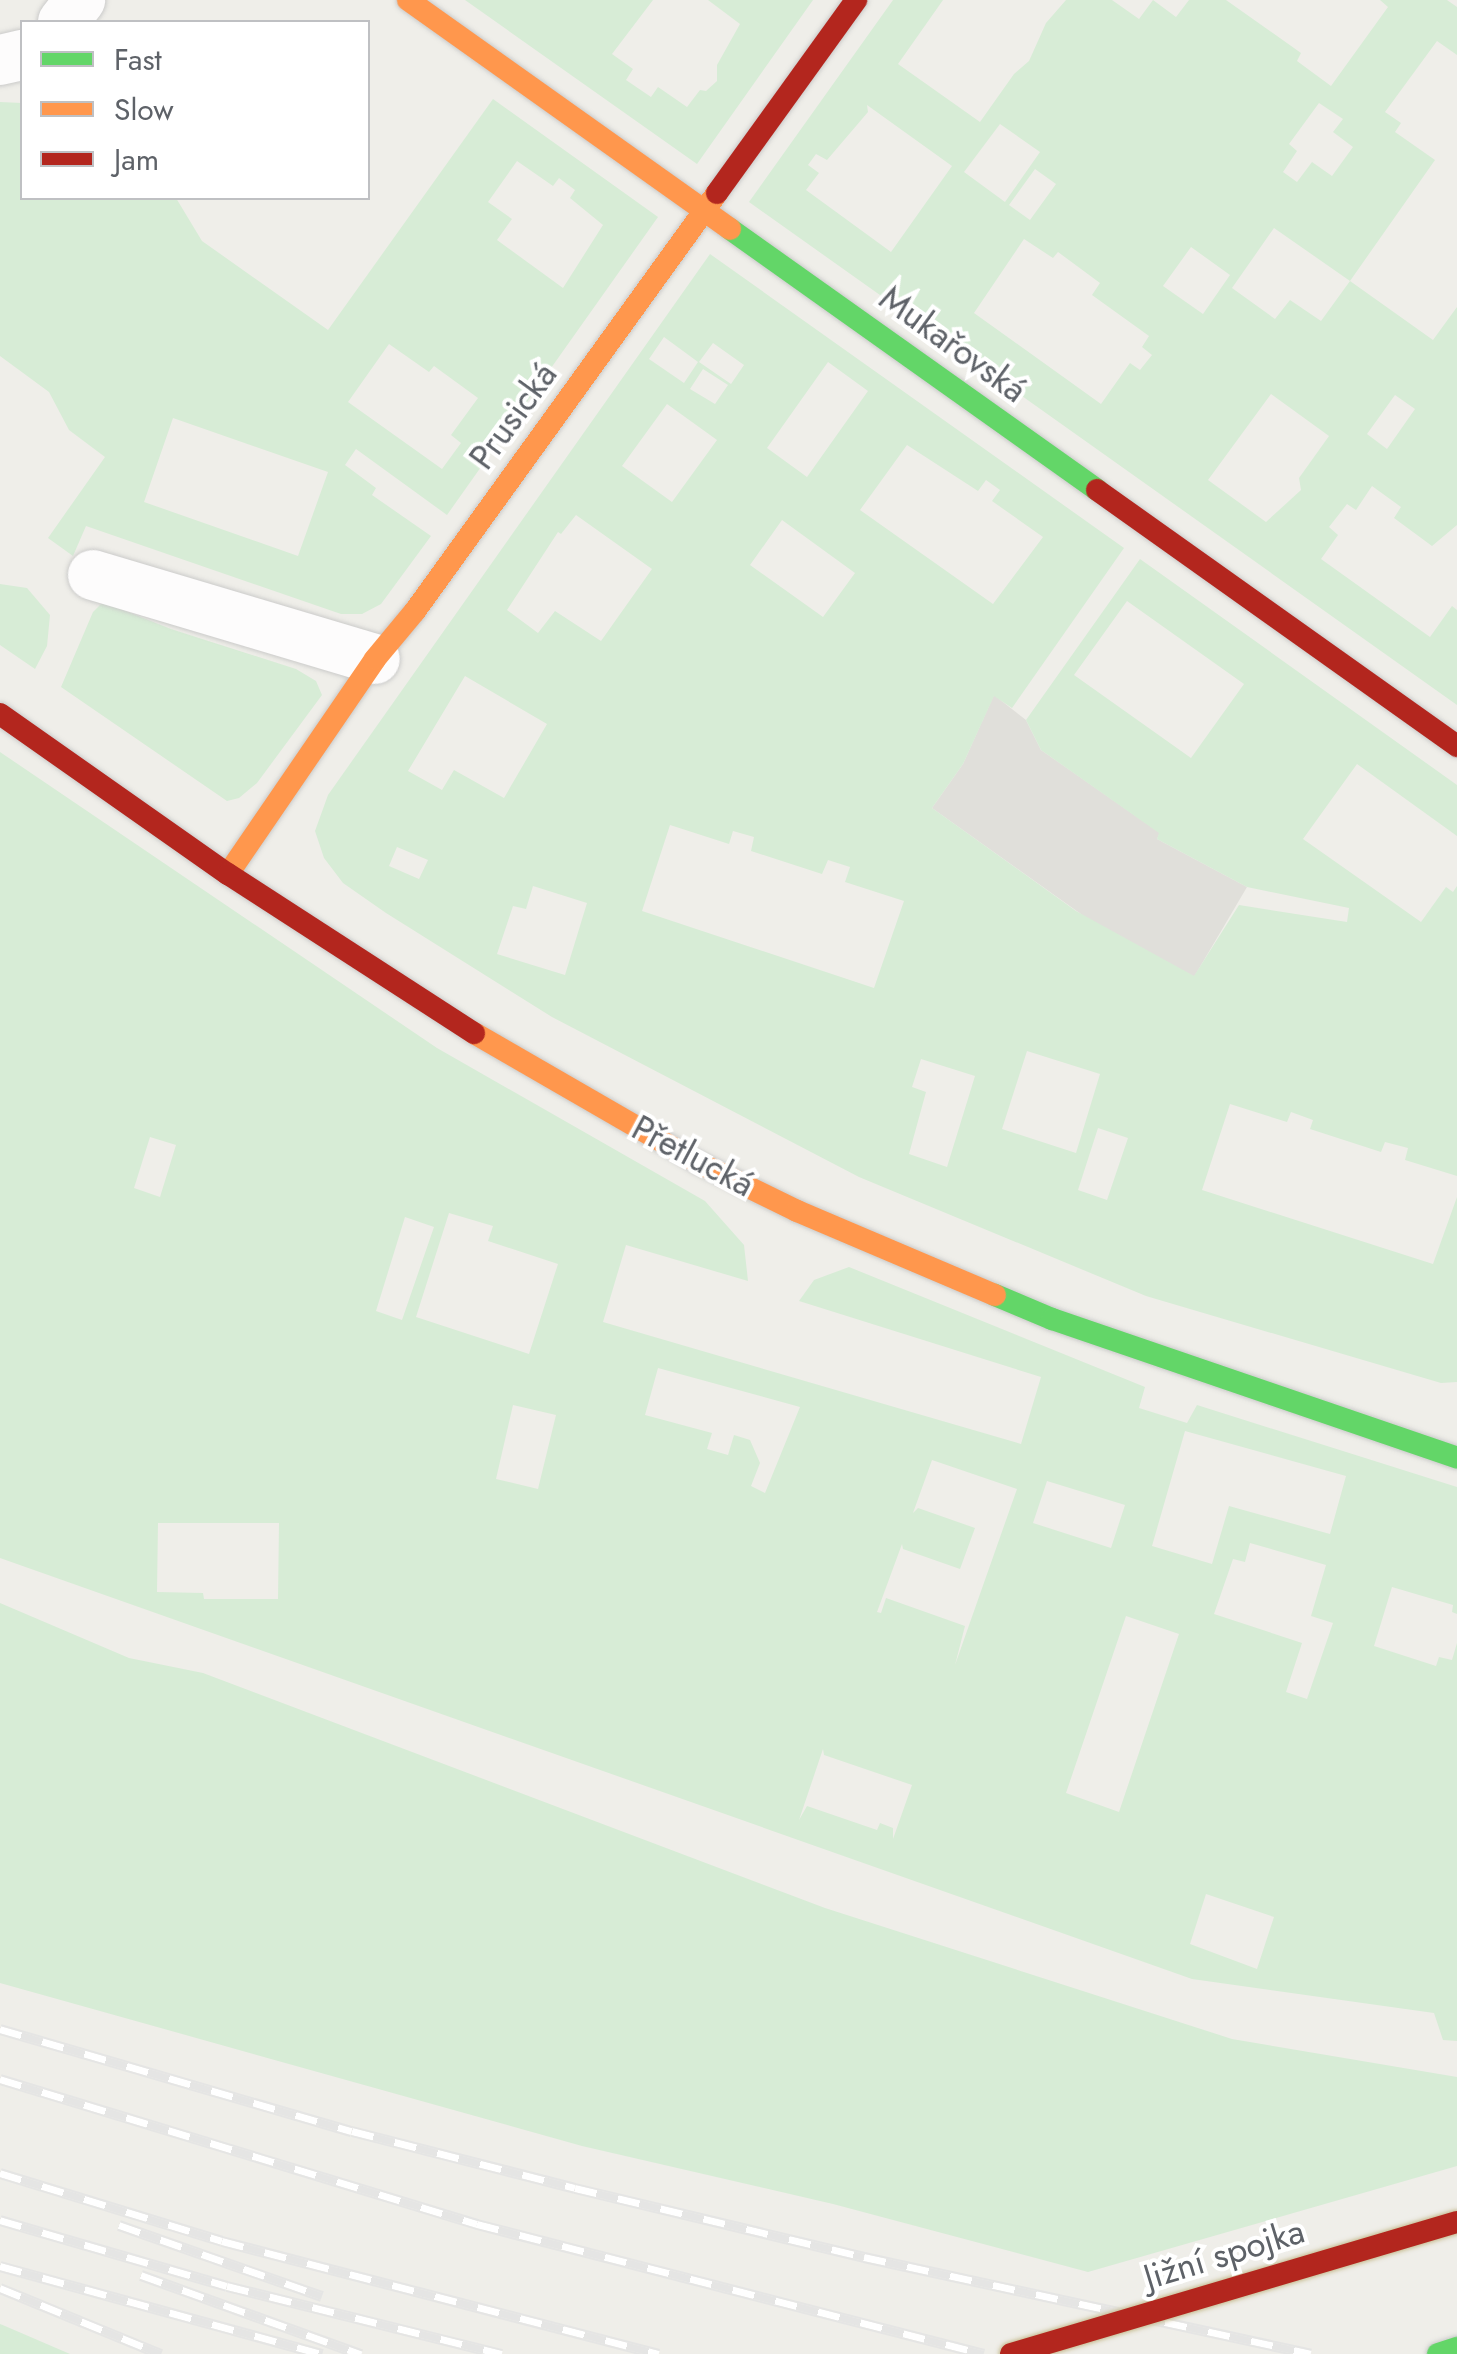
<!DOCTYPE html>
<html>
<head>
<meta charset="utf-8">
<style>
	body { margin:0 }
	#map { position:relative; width:1457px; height:2354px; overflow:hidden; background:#efeee9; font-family:Jost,sans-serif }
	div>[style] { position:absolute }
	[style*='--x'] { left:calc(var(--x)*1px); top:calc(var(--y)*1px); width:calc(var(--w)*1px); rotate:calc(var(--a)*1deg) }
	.industrial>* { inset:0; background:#e0dfda }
	.green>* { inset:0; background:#d7ecd6 }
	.roads { filter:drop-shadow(0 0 2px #cbcbca) drop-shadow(0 0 2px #cbcbca) }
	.street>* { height:50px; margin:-25px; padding:0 25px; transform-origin:25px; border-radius:25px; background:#fdfcfc }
	.fast>* { height:22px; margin:-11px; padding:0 11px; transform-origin:11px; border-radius:11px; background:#63d668 }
	.slow>* { height:22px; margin:-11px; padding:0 11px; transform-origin:11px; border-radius:11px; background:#ff974d }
	.jam>* { height:22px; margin:-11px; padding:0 11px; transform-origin:11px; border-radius:11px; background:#b3261e }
	.rail>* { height:11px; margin-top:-5.5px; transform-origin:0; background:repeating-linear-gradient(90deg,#fff 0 22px,#e5e5e4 0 44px); box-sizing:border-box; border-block:2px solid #e5e5e4 }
	.bridges { filter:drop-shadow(0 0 2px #c8be95) drop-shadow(0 0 2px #c8be95) }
	.jam-bridge>* { height:22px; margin:-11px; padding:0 11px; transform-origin:11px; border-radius:11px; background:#b3261e }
	span { translate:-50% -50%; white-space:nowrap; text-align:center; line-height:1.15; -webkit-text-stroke:8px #fff; paint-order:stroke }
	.street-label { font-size:35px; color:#5e6268 }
	.legend { position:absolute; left:20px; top:20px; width:350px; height:180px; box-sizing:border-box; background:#fff; border:2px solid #bfc0c3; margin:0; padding:12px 18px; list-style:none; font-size:30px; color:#5e6268 }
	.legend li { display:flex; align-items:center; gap:20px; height:50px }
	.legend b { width:50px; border:2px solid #bfc0c3 }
</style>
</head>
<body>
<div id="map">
	<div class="industrial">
		<i style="clip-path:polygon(994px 695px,1026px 720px,1041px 750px,1160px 833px,1157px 839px,1247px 887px,1194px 977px,1095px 924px,932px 808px,963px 764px)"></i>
	</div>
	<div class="green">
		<i style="clip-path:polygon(465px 0,653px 0,612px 54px,633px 69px,626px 80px,651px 97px,658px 87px,687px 107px,700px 90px,706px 91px,717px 81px,717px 65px,740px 24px,708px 0,813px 0,697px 164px)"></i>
		<i style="clip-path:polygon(evenodd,893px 0,943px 0,898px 64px,980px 122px,1014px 74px,1029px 61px,1046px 23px,1066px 0,1112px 0,1139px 19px,1153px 0,1176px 17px,1189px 0,1226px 0,1301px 53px,1297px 61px,1331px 86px,1388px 7px,1380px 0,1447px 0,1457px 7px,1457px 55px,1437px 41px,1385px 112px,1401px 123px,1395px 132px,1435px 160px,1350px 281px,1433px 340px,1457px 307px,1457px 525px,1432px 546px,1394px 518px,1401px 507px,1372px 486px,1356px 510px,1347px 504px,1329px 527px,1338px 535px,1321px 559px,1430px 637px,1452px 606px,1457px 610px,1457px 705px,749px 202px,893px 0,1319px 103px,1343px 119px,1333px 132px,1353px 147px,1332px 176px,1312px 162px,1297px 182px,1283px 172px,1297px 151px,1289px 144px,1319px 103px,893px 0,867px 105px,952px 166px,891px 252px,806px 190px,819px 173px,808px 165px,816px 154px,827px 160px,868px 112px,867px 105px,893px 0,1000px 124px,1040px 152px,1005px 202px,964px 172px,1000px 124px,893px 0,1035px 169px,1056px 184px,1030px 220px,1009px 205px,1035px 169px,893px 0,1274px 228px,1350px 281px,1321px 321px,1290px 300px,1275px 319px,1232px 288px,1274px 228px,893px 0,1024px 239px,1053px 258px,1058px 252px,1100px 283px,1092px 295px,1149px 336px,1142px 347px,1152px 355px,1140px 370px,1130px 363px,1101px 404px,974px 313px,1024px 239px,893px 0,1191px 247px,1230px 275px,1203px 314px,1163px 286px,1191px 247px,893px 0,1271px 394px,1329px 436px,1299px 478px,1301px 490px,1266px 522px,1208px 480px,1271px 394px,893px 0,1395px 395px,1415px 409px,1387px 449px,1367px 434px,1395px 395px)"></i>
		<i style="clip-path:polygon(evenodd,493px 99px,658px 217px,447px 515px,356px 449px,345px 465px,376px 488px,372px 495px,431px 536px,381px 604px,362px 614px,341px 614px,86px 526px,73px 556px,48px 538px,105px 457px,69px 430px,49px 392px,0 356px,0 102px,22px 103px,22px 198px,176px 198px,202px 241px,328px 330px,493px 99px,517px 161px,553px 186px,559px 178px,575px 190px,570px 198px,603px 225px,563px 288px,497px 240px,512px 219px,488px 202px,517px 161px,493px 99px,389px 344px,429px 372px,434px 366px,478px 398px,451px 435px,461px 443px,442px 469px,348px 402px,389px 344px,493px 99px,173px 418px,328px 472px,298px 556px,144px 502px,173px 418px)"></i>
		<i style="clip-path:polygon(evenodd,710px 254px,1124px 548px,1012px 708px,994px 696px,963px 764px,932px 808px,1076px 911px,1194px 976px,1239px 905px,1347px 922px,1349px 908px,1247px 887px,1157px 839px,1159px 833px,1041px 750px,1026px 720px,1140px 559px,1457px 785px,1457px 836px,1357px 764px,1303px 839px,1421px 922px,1446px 887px,1453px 892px,1457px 886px,1457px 1176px,1405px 1160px,1408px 1148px,1385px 1142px,1381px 1152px,1310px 1129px,1313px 1120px,1291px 1112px,1287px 1122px,1230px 1104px,1202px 1190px,1433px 1264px,1457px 1197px,1457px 1382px,1441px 1383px,1146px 1296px,859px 1177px,552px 1017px,386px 913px,343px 883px,324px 858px,315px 831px,328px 795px,710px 254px,664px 337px,698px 362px,684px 383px,649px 359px,664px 337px,710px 254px,713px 343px,744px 365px,731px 384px,699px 362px,713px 343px,710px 254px,828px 362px,868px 391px,807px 477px,767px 448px,828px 362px,710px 254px,703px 369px,728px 385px,715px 404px,690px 389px,703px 369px,710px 254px,667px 404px,717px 440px,672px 502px,622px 466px,667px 404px,710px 254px,907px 445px,978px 491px,986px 480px,1000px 490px,992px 501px,1043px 537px,993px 604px,860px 510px,907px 445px,710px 254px,576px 515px,652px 569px,601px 641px,555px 611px,538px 633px,507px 610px,558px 532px,561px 534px,576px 515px,710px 254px,782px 520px,855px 573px,823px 617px,750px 565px,782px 520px,710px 254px,1127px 601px,1244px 684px,1191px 758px,1074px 675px,1127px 601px,710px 254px,465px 676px,547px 724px,504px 798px,454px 770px,442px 790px,408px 771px,465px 676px,710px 254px,670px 825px,729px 844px,733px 831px,754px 837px,751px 851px,822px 874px,828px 860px,850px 867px,845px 882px,904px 901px,874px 988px,642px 911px,670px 825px,710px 254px,397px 847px,428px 860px,419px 879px,389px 866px,397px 847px,710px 254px,533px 886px,587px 903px,565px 975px,497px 954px,513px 906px,526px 909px,533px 886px,710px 254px,1027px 1051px,1100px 1074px,1076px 1153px,1002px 1129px,1027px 1051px,710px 254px,921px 1059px,975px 1076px,947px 1167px,909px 1154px,926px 1092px,912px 1087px,921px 1059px,710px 254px,1098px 1128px,1128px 1138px,1107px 1200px,1078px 1190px,1098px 1128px)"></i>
		<i style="clip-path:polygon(0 584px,27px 588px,50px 615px,47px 646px,35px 669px,0 645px)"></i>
		<i style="clip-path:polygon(103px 602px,171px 629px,296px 669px,316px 681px,322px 695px,257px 783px,239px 798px,227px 801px,61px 687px,93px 612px)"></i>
		<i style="clip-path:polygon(evenodd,0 752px,437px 1048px,705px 1201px,744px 1245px,748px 1281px,626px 1245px,603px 1322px,1021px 1444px,1041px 1377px,799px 1301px,814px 1280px,849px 1267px,1145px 1387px,1139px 1408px,1187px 1423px,1197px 1405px,1457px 1487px,1457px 1614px,1452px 1612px,1453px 1605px,1392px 1587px,1374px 1646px,1436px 1666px,1439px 1657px,1452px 1660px,1457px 1643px,1457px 2041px,1443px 2040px,1434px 2013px,1192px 1979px,0 1558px,0 752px,150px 1137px,176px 1145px,160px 1197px,134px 1188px,150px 1137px,0 752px,449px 1213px,493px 1226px,488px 1241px,558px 1264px,529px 1354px,416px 1317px,449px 1213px,0 752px,405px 1217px,434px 1227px,402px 1320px,376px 1311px,405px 1217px,0 752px,658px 1368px,800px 1407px,765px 1493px,751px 1486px,760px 1463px,750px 1440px,734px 1435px,728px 1455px,707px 1449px,712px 1433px,645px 1415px,658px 1368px,0 752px,513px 1405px,556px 1415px,538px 1489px,496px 1479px,513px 1405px,0 752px,1185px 1431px,1346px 1476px,1330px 1534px,1229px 1506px,1212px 1564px,1152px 1546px,1185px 1431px,0 752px,932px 1460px,1017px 1489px,955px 1665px,965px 1626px,886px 1598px,881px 1613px,877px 1612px,902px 1544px,903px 1549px,960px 1569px,975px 1528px,918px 1508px,913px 1513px,932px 1460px,0 752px,1047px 1481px,1125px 1505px,1111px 1548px,1033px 1523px,1047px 1481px,0 752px,158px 1523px,279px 1523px,278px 1599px,204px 1599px,203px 1593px,157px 1592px,158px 1523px,0 752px,1250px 1543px,1326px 1565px,1311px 1616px,1333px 1623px,1307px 1699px,1286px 1692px,1302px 1643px,1214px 1614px,1233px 1559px,1245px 1562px,1250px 1543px,0 752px,1126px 1616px,1179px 1634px,1119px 1812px,1066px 1793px,1126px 1616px,0 752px,823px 1749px,824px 1755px,912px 1785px,893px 1839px,893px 1828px,880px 1823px,877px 1830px,807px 1806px,799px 1820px,823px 1749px,0 752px,1206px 1894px,1274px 1917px,1257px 1969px,1190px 1944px,1206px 1894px)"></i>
		<i style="clip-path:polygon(0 1603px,129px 1658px,203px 1673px,825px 1908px,1232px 2039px,1457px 2077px,1457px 2166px,1088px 2272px,833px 2204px,582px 2146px,0 1983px)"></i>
		<i style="clip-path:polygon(0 2324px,5px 2326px,70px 2354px,0 2354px)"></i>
	</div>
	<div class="roads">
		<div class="street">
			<i style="--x:63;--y:22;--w:28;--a:-52"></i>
			<i style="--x:0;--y:60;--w:23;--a:-13"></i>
			<i style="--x:93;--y:575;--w:294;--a:16.6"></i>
		</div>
		<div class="fast">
			<i style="--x:730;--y:229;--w:450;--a:35.4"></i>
			<i style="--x:995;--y:1295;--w:62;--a:22.8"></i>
			<i style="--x:1052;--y:1319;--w:428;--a:18.9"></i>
			<i style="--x:1438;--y:2354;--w:20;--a:-18"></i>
		</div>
		<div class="slow">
			<i style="--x:408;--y:0;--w:395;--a:35.4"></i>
			<i style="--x:228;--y:874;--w:260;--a:-55.6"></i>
			<i style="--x:375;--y:659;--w:62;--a:-50.2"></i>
			<i style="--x:415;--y:611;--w:516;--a:-54.15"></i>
			<i style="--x:474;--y:1033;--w:258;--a:30"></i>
			<i style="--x:697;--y:1162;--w:111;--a:26.1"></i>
			<i style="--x:797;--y:1211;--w:215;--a:23"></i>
		</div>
		<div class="jam">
			<i style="--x:717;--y:193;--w:238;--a:-54.2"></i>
			<i style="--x:1097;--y:490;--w:442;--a:35.4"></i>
			<i style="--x:0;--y:714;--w:279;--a:35.1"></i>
			<i style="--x:228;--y:874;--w:293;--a:32.9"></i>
		</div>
	</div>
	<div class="rail">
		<i style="--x:0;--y:2029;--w:366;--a:16.2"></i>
		<i style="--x:352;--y:2131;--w:230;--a:14.3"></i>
		<i style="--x:575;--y:2188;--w:297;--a:13.4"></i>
		<i style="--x:864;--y:2257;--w:457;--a:12.2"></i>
		<i style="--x:0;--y:2079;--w:499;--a:16.9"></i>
		<i style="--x:477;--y:2224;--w:523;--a:14.38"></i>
		<i style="--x:0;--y:2173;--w:232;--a:17"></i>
		<i style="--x:222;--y:2241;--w:451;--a:14.5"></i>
		<i style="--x:0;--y:2220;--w:236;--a:16.2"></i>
		<i style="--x:227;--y:2286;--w:283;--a:13.9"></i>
		<i style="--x:119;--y:2225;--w:215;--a:19.3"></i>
		<i style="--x:0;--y:2266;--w:334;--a:15.3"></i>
		<i style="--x:141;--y:2275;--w:234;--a:19.8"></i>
		<i style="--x:0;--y:2288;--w:174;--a:22.3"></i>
	</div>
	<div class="bridges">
		<div class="jam-bridge">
			<i style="--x:1011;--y:2354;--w:465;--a:-16.5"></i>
		</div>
	</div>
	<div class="street-label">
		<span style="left:953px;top:344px;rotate:36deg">Mukařovská</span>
		<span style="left:513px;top:416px;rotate:-54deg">Prusická</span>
		<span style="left:693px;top:1156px;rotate:28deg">Přetlucká</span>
		<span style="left:1224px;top:2254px;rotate:-17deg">Jižní spojka</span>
	</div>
	<ul class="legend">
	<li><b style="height:12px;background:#63d668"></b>Fast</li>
	<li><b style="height:12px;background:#ff974d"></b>Slow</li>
	<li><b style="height:12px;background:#b3261e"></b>Jam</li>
	</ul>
</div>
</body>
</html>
